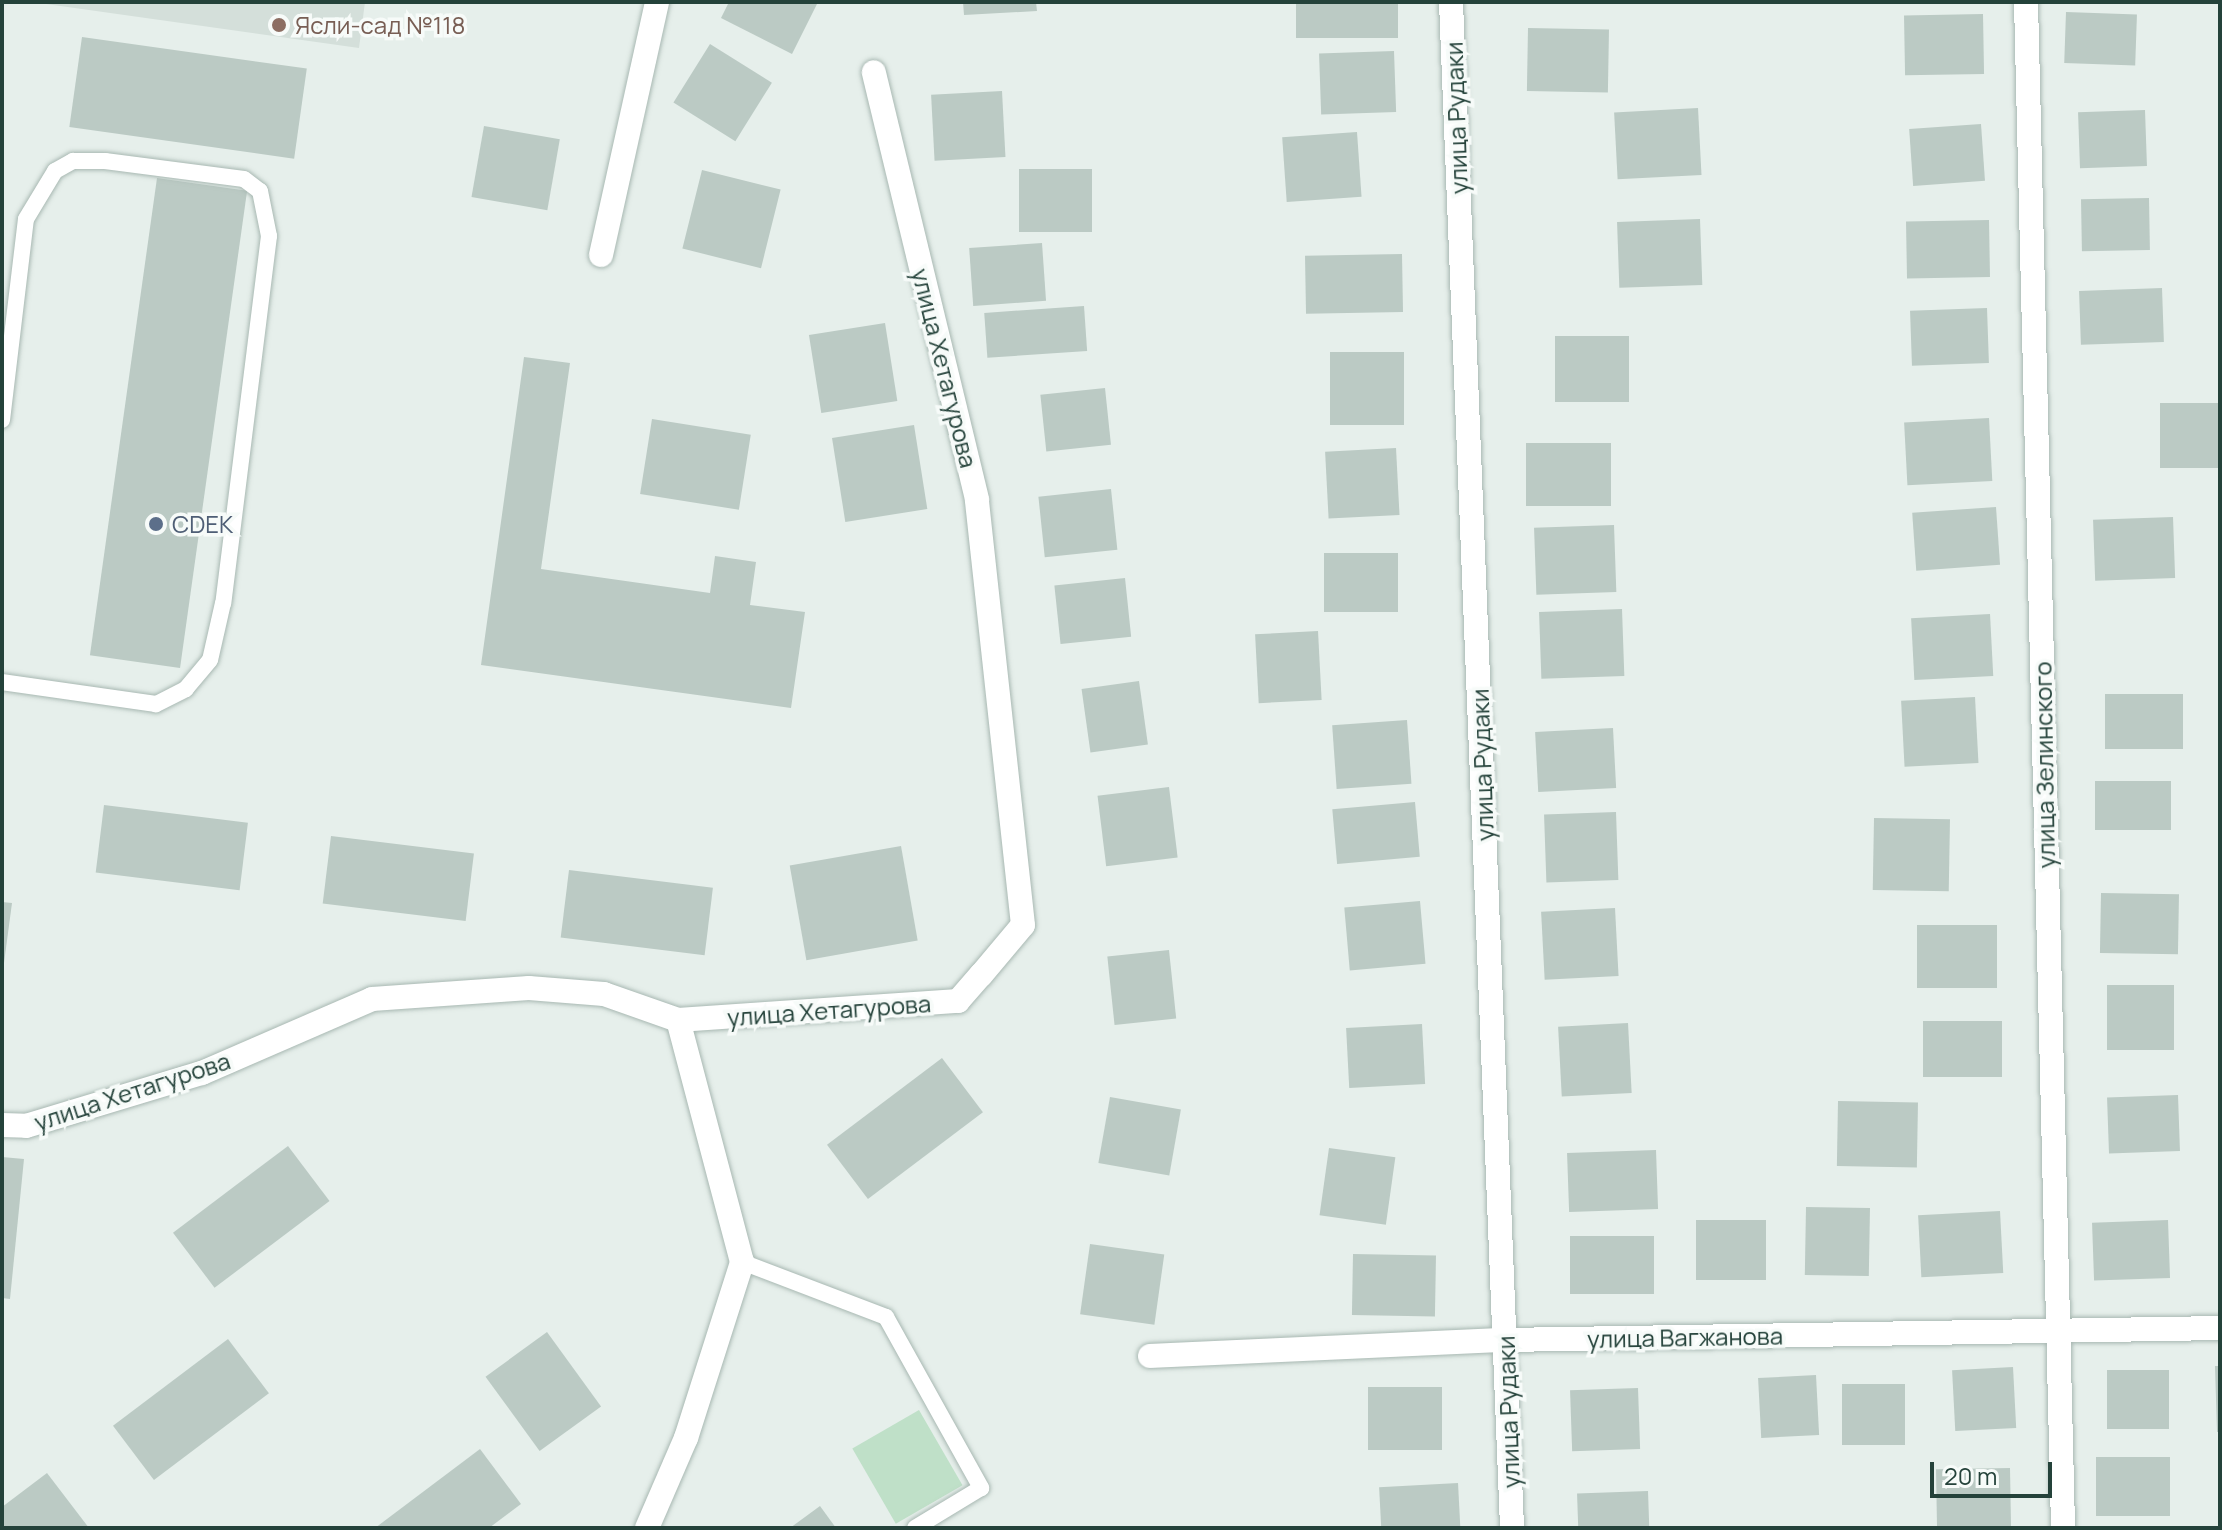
<!DOCTYPE html>
<html>
<head>
<meta charset="utf-8">
<style>
	body { margin:0 }
	#map { position:relative; width:2222px; height:1530px; overflow:hidden; background:#e6efeb; font-family:Manrope,sans-serif }
	div>[style] { position:absolute }
	[style*='--x'] { left:calc(var(--x)*1px); top:calc(var(--y)*1px); width:calc(var(--w)*1px); rotate:calc(var(--a)*1deg) }
	.built>* { inset:0; background:#d4dfda }
	.green>* { inset:0; background:#bfe0c8; transform-origin:0 0 }
	.building>* { inset:0; background:#bbcac4; transform-origin:0 0 }
	.roads { filter:drop-shadow(0 0 2px #a8b8b2) drop-shadow(0 0 2px #a8b8b2) }
	.service>* { height:16px; margin:-8px; padding:0 8px; transform-origin:8px; border-radius:8px; background:#fff }
	.minor>* { height:24px; margin:-12px; padding:0 12px; transform-origin:12px; border-radius:12px; background:#fff }
	.dots>* { width:22px; height:22px; translate:-50% -50%; box-sizing:border-box; border:4px solid #f7fbf9; border-radius:50% }
	span { translate:-50% -50%; white-space:nowrap; text-align:center; line-height:1.15; -webkit-text-stroke:7px #f7fbf9; paint-order:stroke }
	.education-label { font-size:24px; color:#785e54 }
	.left { translate:0 -50%; text-align:left }
	.street-label { font-size:24px; color:#24423a }
	.service-label { font-size:24px; color:#4e5e75 }
	.frame { position:absolute; inset:0; border:4px solid #24423a; pointer-events:none }
	.scale { position:absolute; left:1930px; top:1462px; width:122px; height:36px; box-sizing:border-box; border:4px solid #24423a; border-top:0; padding-left:10px; font-size:24px; line-height:28px; white-space:nowrap; color:#24423a; -webkit-text-stroke:6px #f7fbf9; paint-order:stroke }
</style>
</head>
<body>
<div id="map">
	<div class="built">
		<i style="clip-path:polygon(32px 2px,365px 2px,359px 48px)"></i>
	</div>
	<div class="green">
		<i style="left:919px;top:1410px;width:87px;height:77px;rotate:60deg"></i>
	</div>
	<div class="building">
		<i style="clip-path:polygon(729px 2px,818px 2px,792px 54px,721px 18px)"></i>
		<i style="clip-path:polygon(963px 2px,1036px 2px,1037px 11px,964px 15px)"></i>
		<i style="left:1296px;top:2px;width:102px;height:36px"></i>
		<i style="left:2066px;top:12px;width:71px;height:51px;rotate:2deg"></i>
		<i style="left:1983px;top:14px;width:60px;height:79px;rotate:89deg"></i>
		<i style="left:1528px;top:28px;width:81px;height:63px;rotate:1deg"></i>
		<i style="left:82px;top:37px;width:227px;height:91px;rotate:8deg"></i>
		<i style="left:710px;top:44px;width:73px;height:69px;rotate:32deg"></i>
		<i style="left:1394px;top:51px;width:61px;height:75px;rotate:88deg"></i>
		<i style="left:1002px;top:91px;width:66px;height:71px;rotate:87deg"></i>
		<i style="left:1698px;top:108px;width:67px;height:84px;rotate:87deg"></i>
		<i style="left:2145px;top:110px;width:56px;height:67px;rotate:88deg"></i>
		<i style="left:1981px;top:124px;width:57px;height:72px;rotate:86deg"></i>
		<i style="left:484px;top:126px;width:77px;height:72px;rotate:10deg"></i>
		<i style="left:1357px;top:132px;width:65px;height:75px;rotate:86deg"></i>
		<i style="left:1019px;top:169px;width:73px;height:63px"></i>
		<i style="left:702px;top:170px;width:81px;height:81px;rotate:14deg"></i>
		<i style="left:157px;top:178px;width:91px;height:482px;rotate:8deg"></i>
		<i style="left:2149px;top:198px;width:52px;height:68px;rotate:89deg"></i>
		<i style="left:1700px;top:219px;width:66px;height:83px;rotate:88deg"></i>
		<i style="left:1989px;top:220px;width:57px;height:83px;rotate:89deg"></i>
		<i style="left:1042px;top:243px;width:58px;height:73px;rotate:86deg"></i>
		<i style="left:1402px;top:254px;width:58px;height:97px;rotate:89deg"></i>
		<i style="left:2162px;top:288px;width:54px;height:83px;rotate:88deg"></i>
		<i style="left:1084px;top:306px;width:45px;height:100px;rotate:86deg"></i>
		<i style="left:1987px;top:308px;width:55px;height:77px;rotate:88deg"></i>
		<i style="left:885px;top:323px;width:79px;height:77px;rotate:81deg"></i>
		<i style="left:1555px;top:336px;width:74px;height:66px"></i>
		<i style="left:1404px;top:352px;width:73px;height:74px;rotate:90deg"></i>
		<i style="clip-path:polygon(524px 357px,570px 363px,541px 569px,710px 593px,715px 556px,756px 562px,750px 605px,805px 612px,791px 708px,481px 665px)"></i>
		<i style="left:1105px;top:388px;width:57px;height:65px;rotate:84deg"></i>
		<i style="left:2160px;top:403px;width:60px;height:65px"></i>
		<i style="left:1989px;top:418px;width:63px;height:85px;rotate:87deg"></i>
		<i style="left:652px;top:419px;width:100px;height:76px;rotate:9deg"></i>
		<i style="left:914px;top:425px;width:85px;height:83px;rotate:81deg"></i>
		<i style="left:1526px;top:443px;width:85px;height:63px"></i>
		<i style="left:1396px;top:448px;width:67px;height:71px;rotate:87deg"></i>
		<i style="left:1111px;top:489px;width:61px;height:73px;rotate:84deg"></i>
		<i style="left:1996px;top:507px;width:58px;height:84px;rotate:86deg"></i>
		<i style="left:2173px;top:517px;width:61px;height:80px;rotate:88deg"></i>
		<i style="left:1614px;top:525px;width:67px;height:80px;rotate:88deg"></i>
		<i style="left:1324px;top:553px;width:74px;height:59px"></i>
		<i style="left:1125px;top:578px;width:59px;height:71px;rotate:84deg"></i>
		<i style="left:1622px;top:609px;width:67px;height:83px;rotate:88deg"></i>
		<i style="left:1990px;top:614px;width:62px;height:79px;rotate:87deg"></i>
		<i style="left:1318px;top:631px;width:69px;height:63px;rotate:87deg"></i>
		<i style="left:1139px;top:681px;width:64px;height:58px;rotate:82deg"></i>
		<i style="left:2183px;top:694px;width:55px;height:78px;rotate:90deg"></i>
		<i style="left:1975px;top:697px;width:66px;height:74px;rotate:87deg"></i>
		<i style="left:1407px;top:720px;width:64px;height:75px;rotate:86deg"></i>
		<i style="left:1613px;top:728px;width:60px;height:78px;rotate:87deg"></i>
		<i style="left:2095px;top:781px;width:76px;height:49px"></i>
		<i style="left:1169px;top:787px;width:71px;height:72px;rotate:83deg"></i>
		<i style="left:1415px;top:802px;width:55px;height:83px;rotate:85deg"></i>
		<i style="left:104px;top:805px;width:145px;height:68px;rotate:7deg"></i>
		<i style="left:1616px;top:812px;width:68px;height:72px;rotate:88deg"></i>
		<i style="left:1874px;top:818px;width:76px;height:72px;rotate:1deg"></i>
		<i style="left:331px;top:836px;width:144px;height:68px;rotate:7deg"></i>
		<i style="left:901px;top:846px;width:96px;height:113px;rotate:80deg"></i>
		<i style="left:569px;top:870px;width:145px;height:68px;rotate:7deg"></i>
		<i style="left:2101px;top:893px;width:78px;height:60px;rotate:1deg"></i>
		<i style="left:1420px;top:901px;width:63px;height:76px;rotate:85deg"></i>
		<i style="clip-path:polygon(2px 902px,12px 903px,4px 963px,2px 963px)"></i>
		<i style="left:1615px;top:908px;width:68px;height:74px;rotate:87deg"></i>
		<i style="left:1997px;top:925px;width:63px;height:80px;rotate:90deg"></i>
		<i style="left:1169px;top:950px;width:69px;height:62px;rotate:84deg"></i>
		<i style="left:2107px;top:985px;width:67px;height:65px"></i>
		<i style="left:2002px;top:1021px;width:56px;height:79px;rotate:90deg"></i>
		<i style="left:1628px;top:1023px;width:70px;height:70px;rotate:87deg"></i>
		<i style="left:1422px;top:1024px;width:60px;height:76px;rotate:87deg"></i>
		<i style="left:942px;top:1058px;width:68px;height:144px;rotate:53deg"></i>
		<i style="left:2178px;top:1095px;width:56px;height:71px;rotate:88deg"></i>
		<i style="left:1110px;top:1097px;width:72px;height:67px;rotate:10deg"></i>
		<i style="left:1838px;top:1101px;width:80px;height:65px;rotate:1deg"></i>
		<i style="left:288px;top:1146px;width:69px;height:144px;rotate:53deg"></i>
		<i style="left:1329px;top:1148px;width:67px;height:68px;rotate:8deg"></i>
		<i style="left:1656px;top:1150px;width:59px;height:89px;rotate:88deg"></i>
		<i style="clip-path:polygon(2px 1157px,24px 1159px,10px 1299px,2px 1298px)"></i>
		<i style="left:1806px;top:1207px;width:64px;height:68px;rotate:1deg"></i>
		<i style="left:2000px;top:1211px;width:62px;height:82px;rotate:87deg"></i>
		<i style="left:1696px;top:1220px;width:70px;height:60px"></i>
		<i style="left:2168px;top:1220px;width:58px;height:76px;rotate:88deg"></i>
		<i style="left:1570px;top:1236px;width:84px;height:58px"></i>
		<i style="left:1090px;top:1244px;width:75px;height:71px;rotate:8deg"></i>
		<i style="left:1353px;top:1254px;width:83px;height:61px;rotate:1deg"></i>
		<i style="left:547px;top:1332px;width:92px;height:76px;rotate:54deg"></i>
		<i style="left:228px;top:1339px;width:68px;height:144px;rotate:53deg"></i>
		<i style="clip-path:polygon(2215px 1366px,2220px 1366px,2220px 1432px,2217px 1432px)"></i>
		<i style="left:2013px;top:1367px;width:61px;height:61px;rotate:87deg"></i>
		<i style="left:2107px;top:1370px;width:62px;height:59px"></i>
		<i style="left:1816px;top:1375px;width:60px;height:58px;rotate:87deg"></i>
		<i style="left:1842px;top:1384px;width:63px;height:61px"></i>
		<i style="left:1368px;top:1387px;width:74px;height:63px"></i>
		<i style="left:1638px;top:1388px;width:61px;height:68px;rotate:88deg"></i>
		<i style="clip-path:polygon(480px 1449px,521px 1504px,489px 1528px,375px 1528px)"></i>
		<i style="left:2096px;top:1457px;width:74px;height:59px"></i>
		<i style="left:2010px;top:1468px;width:60px;height:74px;rotate:89deg"></i>
		<i style="clip-path:polygon(47px 1473px,89px 1528px,2px 1528px,2px 1507px)"></i>
		<i style="left:1458px;top:1483px;width:45px;height:79px;rotate:87deg"></i>
		<i style="left:1648px;top:1491px;width:37px;height:71px;rotate:88deg"></i>
		<i style="clip-path:polygon(820px 1506px,836px 1528px,790px 1528px)"></i>
	</div>
	<div class="roads">
		<div class="service">
			<i style="--x:2;--y:420;--w:202;--a:-83.2"></i>
			<i style="--x:26;--y:219;--w:56;--a:-58.9"></i>
			<i style="--x:55;--y:171;--w:21;--a:-29"></i>
			<i style="--x:73;--y:161;--w:32;--a:0"></i>
			<i style="--x:105;--y:161;--w:140;--a:7.4"></i>
			<i style="--x:244;--y:179;--w:20;--a:37"></i>
			<i style="--x:260;--y:191;--w:46;--a:78.7"></i>
			<i style="--x:269;--y:236;--w:370;--a:97.1"></i>
			<i style="--x:223;--y:603;--w:58;--a:102.8"></i>
			<i style="--x:210;--y:660;--w:38;--a:130"></i>
			<i style="--x:186;--y:689;--w:34;--a:153"></i>
			<i style="--x:156;--y:704;--w:156;--a:-171.9"></i>
			<i style="--x:742;--y:1262;--w:154;--a:20.9"></i>
			<i style="--x:886;--y:1317;--w:196;--a:60.9"></i>
			<i style="--x:981;--y:1488;--w:77;--a:148.8"></i>
		</div>
		<div class="minor">
			<i style="--x:1451;--y:2;--w:1527;--a:87.71"></i>
			<i style="--x:2026;--y:2;--w:1526;--a:88.61"></i>
			<i style="--x:601;--y:255;--w:259;--a:-77.5"></i>
			<i style="--x:2;--y:1125;--w:24;--a:2"></i>
			<i style="--x:26;--y:1126;--w:184;--a:-16.8"></i>
			<i style="--x:202;--y:1073;--w:185;--a:-23.5"></i>
			<i style="--x:372;--y:999;--w:157;--a:-4"></i>
			<i style="--x:529;--y:988;--w:75;--a:4.6"></i>
			<i style="--x:604;--y:994;--w:78;--a:19.4"></i>
			<i style="--x:678;--y:1020;--w:281;--a:-3.9"></i>
			<i style="--x:958;--y:1001;--w:35;--a:-49"></i>
			<i style="--x:981;--y:975;--w:65;--a:-50"></i>
			<i style="--x:1023;--y:925;--w:428;--a:-96.2"></i>
			<i style="--x:977;--y:499;--w:439;--a:-103.6"></i>
			<i style="--x:1150;--y:1356;--w:355;--a:-2.6"></i>
			<i style="--x:1505;--y:1340;--w:715;--a:-0.96"></i>
			<i style="--x:647;--y:1528;--w:98;--a:-66.6"></i>
			<i style="--x:686;--y:1438;--w:185;--a:-72.3"></i>
			<i style="--x:742;--y:1262;--w:250;--a:-104.8"></i>
		</div>
	</div>
	<div class="dots">
		<i style="left:279px;top:25px;background:#8d6e63"></i>
		<i style="left:156px;top:524px;background:#5c6f8a"></i>
	</div>
	<div class="education-label">
		<span class="left" style="left:295px;top:25px">Ясли-сад №118</span>
	</div>
	<div class="street-label">
		<span style="left:1456px;top:118px;rotate:-92deg">улица Рудаки</span>
		<span style="left:945px;top:368px;rotate:76deg">улица Хетагурова</span>
		<span style="left:1482px;top:765px;rotate:-92deg">улица Рудаки</span>
		<span style="left:2044px;top:765px;rotate:-91deg">улица Зелинского</span>
		<span style="left:829px;top:1010px;rotate:-4deg">улица Хетагурова</span>
		<span style="left:132px;top:1091px;rotate:-18deg">улица Хетагурова</span>
		<span style="left:1685px;top:1337px;rotate:-1deg">улица Вагжанова</span>
		<span style="left:1508px;top:1412px;rotate:-92deg">улица Рудаки</span>
	</div>
	<div class="service-label">
		<span class="left" style="left:172px;top:524px">CDEK</span>
	</div>
	<div class="frame"></div>
	<div class="scale">20 m</div>
</div>
</body>
</html>
